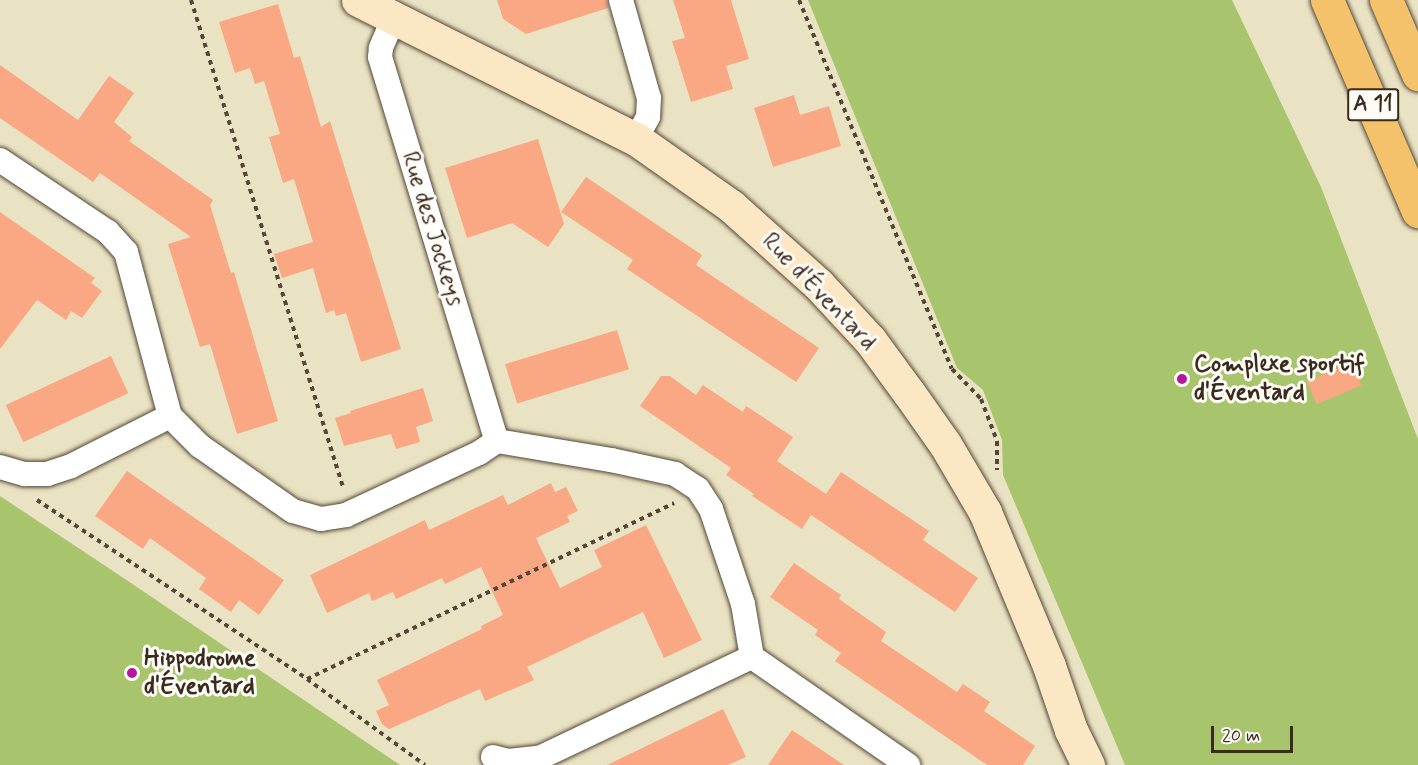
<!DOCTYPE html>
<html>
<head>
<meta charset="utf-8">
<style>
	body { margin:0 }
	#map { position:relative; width:1418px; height:765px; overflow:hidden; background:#e9e3c3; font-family:Mynerve,sans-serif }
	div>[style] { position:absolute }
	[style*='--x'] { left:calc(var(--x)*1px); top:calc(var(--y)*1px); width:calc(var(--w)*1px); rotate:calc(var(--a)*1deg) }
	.green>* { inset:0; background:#a8c56d }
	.building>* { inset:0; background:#faa784; transform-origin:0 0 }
	.path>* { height:4px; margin-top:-2px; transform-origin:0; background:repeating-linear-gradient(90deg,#554637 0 4.5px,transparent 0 9px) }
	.roads { filter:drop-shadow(0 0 2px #554637) drop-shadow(0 0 2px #554637) }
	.street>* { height:24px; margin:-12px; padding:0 12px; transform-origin:12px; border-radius:12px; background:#fff }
	.secondary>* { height:33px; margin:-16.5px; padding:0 16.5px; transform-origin:16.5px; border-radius:16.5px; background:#fbe7c3 }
	.highway>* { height:33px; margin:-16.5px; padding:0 16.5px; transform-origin:16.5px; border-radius:16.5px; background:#f4c26a }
	.dots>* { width:16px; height:16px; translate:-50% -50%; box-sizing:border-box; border:3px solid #fdfcf7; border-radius:50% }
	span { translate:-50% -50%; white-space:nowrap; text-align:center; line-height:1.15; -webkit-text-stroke:6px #fdfcf7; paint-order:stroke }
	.shield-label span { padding:2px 4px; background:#fdfcf7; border:2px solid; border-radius:4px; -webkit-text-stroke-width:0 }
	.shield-label { font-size:22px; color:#3b2a1e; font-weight:700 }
	.street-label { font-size:24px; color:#3b2a1e }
	.poi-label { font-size:24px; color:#3b2a1e; font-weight:700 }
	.left { translate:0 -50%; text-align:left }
	.scale { position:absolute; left:1211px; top:726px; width:82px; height:27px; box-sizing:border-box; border:3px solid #3b2a1e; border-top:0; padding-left:8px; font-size:18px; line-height:21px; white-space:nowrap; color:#3b2a1e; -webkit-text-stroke:4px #fdfcf7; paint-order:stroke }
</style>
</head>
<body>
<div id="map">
	<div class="green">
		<i style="clip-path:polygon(808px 0,1232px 0,1321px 187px,1418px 439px,1418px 765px,1125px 765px,1003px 475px,1002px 440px,983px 390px,957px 368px)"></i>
		<i style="clip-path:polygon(0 496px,128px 581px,400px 765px,0 765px)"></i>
	</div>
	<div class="building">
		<i style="clip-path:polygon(497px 0,607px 0,608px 8px,526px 34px,503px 19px)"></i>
		<i style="clip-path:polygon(673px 0,731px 0,749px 59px,726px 66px,733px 89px,691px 102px,672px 41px,685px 38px)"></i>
		<i style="clip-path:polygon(278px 4px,294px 58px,300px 56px,321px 127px,330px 121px,401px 349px,361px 362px,346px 313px,336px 316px,334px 310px,326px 313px,313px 268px,282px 278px,274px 254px,313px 242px,294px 179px,283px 183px,269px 137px,280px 134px,264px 81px,255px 84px,250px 68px,235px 73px,219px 22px)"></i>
		<i style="clip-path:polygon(0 65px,78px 120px,109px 76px,134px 93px,114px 122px,132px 137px,129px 141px,213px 200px,210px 205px,231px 273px,234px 272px,278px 421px,237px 434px,210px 344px,200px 347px,168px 244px,191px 237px,100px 173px,93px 182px,0 118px)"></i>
		<i style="clip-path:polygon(794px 95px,800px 115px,829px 106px,841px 146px,773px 167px,754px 108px)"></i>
		<i style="clip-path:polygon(538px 139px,564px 224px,548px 247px,512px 223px,467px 238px,445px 168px)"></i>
		<i style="clip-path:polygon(586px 177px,702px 255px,696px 265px,819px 348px,796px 382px,627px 269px,633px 260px,561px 212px)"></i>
		<i style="clip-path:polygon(0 212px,95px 278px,91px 283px,102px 291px,82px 318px,71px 311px,66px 320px,37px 300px,0 349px)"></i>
		<i style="left:617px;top:330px;width:41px;height:117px;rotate:73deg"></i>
		<i style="left:111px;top:356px;width:41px;height:116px;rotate:65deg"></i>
		<i style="left:1352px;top:362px;width:25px;height:49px;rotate:67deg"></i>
		<i style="clip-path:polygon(661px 376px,670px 376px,696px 395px,703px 385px,743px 412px,746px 406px,793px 437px,777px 461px,826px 494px,841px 472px,929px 531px,923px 540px,978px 578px,955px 612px,811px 515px,802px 529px,752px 496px,754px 494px,726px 475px,731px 468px,640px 406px)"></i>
		<i style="clip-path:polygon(423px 388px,433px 421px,416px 427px,420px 442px,396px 449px,391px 434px,344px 446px,335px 418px,351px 413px,350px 411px)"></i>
		<i style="clip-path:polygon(127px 471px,284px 580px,259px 615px,239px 600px,231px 612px,199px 589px,206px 578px,150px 538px,143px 549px,95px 516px)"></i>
		<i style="clip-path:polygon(551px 483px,555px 492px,566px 487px,578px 511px,567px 516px,570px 522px,536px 538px,560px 588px,602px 567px,594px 550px,646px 525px,702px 640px,664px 658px,643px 612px,527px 667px,534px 680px,485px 701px,480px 689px,389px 729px,382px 724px,376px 711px,389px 705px,377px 680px,482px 629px,481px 626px,503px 615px,481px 567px,445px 584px,442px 578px,396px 599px,393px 592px,372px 601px,369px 593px,327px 613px,310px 575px,425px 520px,429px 530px,503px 495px,508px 505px)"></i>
		<i style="clip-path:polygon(794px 563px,841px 595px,839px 599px,886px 632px,881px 641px,957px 692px,963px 684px,990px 702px,984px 711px,1035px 746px,1023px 765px,987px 765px,835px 661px,841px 653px,815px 635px,818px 630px,770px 597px)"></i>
		<i style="clip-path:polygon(723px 709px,746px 757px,728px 765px,607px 765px)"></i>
		<i style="clip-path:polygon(792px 730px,844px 765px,768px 765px)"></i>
	</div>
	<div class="path">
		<i style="--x:191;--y:0;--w:510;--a:72.67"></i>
		<i style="--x:799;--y:0;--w:399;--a:67.5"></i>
		<i style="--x:952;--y:369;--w:42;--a:46"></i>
		<i style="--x:981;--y:399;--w:45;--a:69.1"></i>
		<i style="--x:997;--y:441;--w:29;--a:90"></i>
		<i style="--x:37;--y:500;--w:324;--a:33.5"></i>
		<i style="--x:307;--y:679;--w:146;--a:36.1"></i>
		<i style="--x:307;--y:679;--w:407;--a:-25.6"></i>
	</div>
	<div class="roads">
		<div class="street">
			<i style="--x:621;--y:0;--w:102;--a:74.1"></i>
			<i style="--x:649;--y:98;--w:19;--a:93"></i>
			<i style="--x:648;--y:117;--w:25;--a:119"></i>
			<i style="--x:394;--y:17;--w:34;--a:113"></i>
			<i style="--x:381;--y:48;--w:9;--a:96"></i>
			<i style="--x:380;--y:57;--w:401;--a:73.1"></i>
			<i style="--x:0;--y:160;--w:130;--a:33.7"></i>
			<i style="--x:108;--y:232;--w:27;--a:48"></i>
			<i style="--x:126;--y:252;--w:170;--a:75"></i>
			<i style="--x:170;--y:416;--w:42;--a:45"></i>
			<i style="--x:200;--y:446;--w:113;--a:35"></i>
			<i style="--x:293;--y:511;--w:29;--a:16"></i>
			<i style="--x:321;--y:519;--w:25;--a:-9"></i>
			<i style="--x:346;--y:515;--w:147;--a:-25"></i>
			<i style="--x:479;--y:453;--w:22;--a:-34"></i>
			<i style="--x:497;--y:441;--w:116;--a:9.5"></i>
			<i style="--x:611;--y:460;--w:66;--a:12.3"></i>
			<i style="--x:675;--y:474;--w:27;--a:33"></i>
			<i style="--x:698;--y:489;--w:24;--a:57"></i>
			<i style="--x:711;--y:509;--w:100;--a:71.4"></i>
			<i style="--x:743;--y:604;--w:54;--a:80.4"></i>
			<i style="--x:752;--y:657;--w:190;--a:34.7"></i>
			<i style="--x:0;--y:467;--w:26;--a:16"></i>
			<i style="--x:25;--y:474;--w:22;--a:0"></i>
			<i style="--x:47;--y:474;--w:25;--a:-18"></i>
			<i style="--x:71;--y:466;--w:111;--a:-26.8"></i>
			<i style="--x:493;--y:757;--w:16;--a:15"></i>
			<i style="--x:508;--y:761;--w:31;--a:-6"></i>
			<i style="--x:539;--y:758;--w:236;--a:-25.4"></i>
		</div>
		<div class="secondary">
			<i style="--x:358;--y:0;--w:311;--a:26.6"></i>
			<i style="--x:636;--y:139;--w:116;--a:35.2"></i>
			<i style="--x:731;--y:206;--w:117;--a:41.9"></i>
			<i style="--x:818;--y:284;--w:76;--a:47.1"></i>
			<i style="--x:870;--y:340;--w:66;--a:53.7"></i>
			<i style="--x:909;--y:393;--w:62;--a:54.8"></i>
			<i style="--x:945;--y:444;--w:79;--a:59.5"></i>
			<i style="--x:985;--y:512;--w:167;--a:67.4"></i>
			<i style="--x:1049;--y:666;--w:68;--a:71"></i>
			<i style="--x:1071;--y:730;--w:39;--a:64"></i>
		</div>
		<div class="highway">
			<i style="--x:1327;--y:0;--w:230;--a:66.7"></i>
			<i style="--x:1386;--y:0;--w:81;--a:66.6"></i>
		</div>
	</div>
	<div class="dots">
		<i style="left:1182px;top:379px;background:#b5179e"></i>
		<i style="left:132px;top:673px;background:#b5179e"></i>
	</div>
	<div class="shield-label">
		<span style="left:1373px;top:105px">A 11</span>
	</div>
	<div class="street-label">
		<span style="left:432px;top:229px;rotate:73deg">Rue des Jockeys</span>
		<span style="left:819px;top:292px;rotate:46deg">Rue d'Éventard</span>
	</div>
	<div class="poi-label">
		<span class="left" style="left:1194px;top:379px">Complexe sportif<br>d'Éventard</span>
		<span class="left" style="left:144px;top:673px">Hippodrome<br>d'Éventard</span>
	</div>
	<div class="scale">20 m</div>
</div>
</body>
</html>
